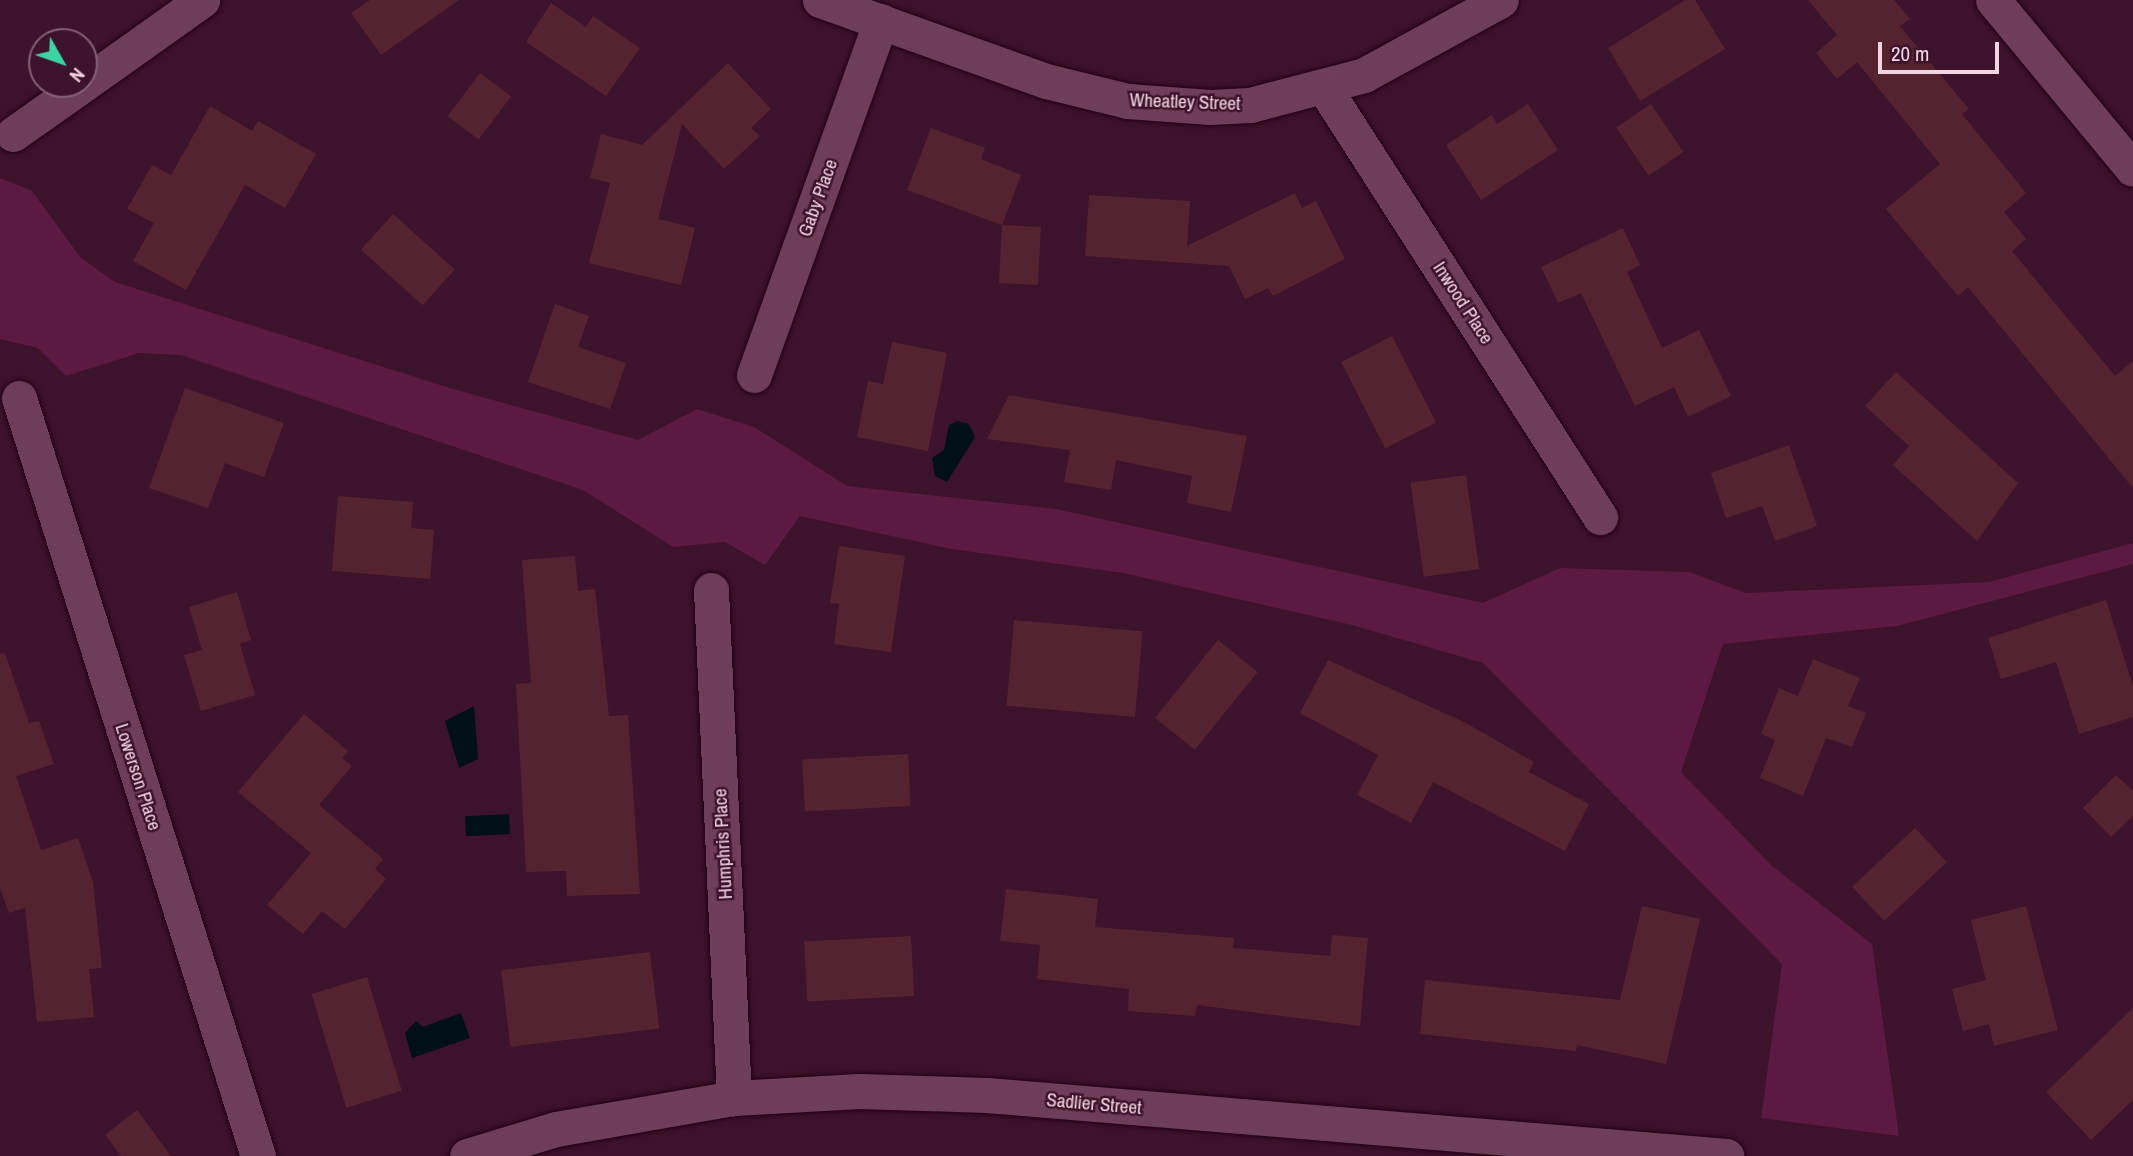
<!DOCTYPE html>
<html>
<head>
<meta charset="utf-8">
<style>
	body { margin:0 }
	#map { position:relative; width:2133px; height:1156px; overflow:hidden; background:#3d122b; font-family:"Archivo Narrow",sans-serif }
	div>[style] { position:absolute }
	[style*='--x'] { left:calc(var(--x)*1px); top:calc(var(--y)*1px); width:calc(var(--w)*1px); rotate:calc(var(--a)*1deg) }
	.green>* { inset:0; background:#5c1942 }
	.water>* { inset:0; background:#011017; transform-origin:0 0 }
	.building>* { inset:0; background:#55232f; transform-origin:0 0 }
	.roads { filter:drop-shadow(0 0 2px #220014) drop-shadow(0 0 2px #220014) }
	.minor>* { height:35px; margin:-17.5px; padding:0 17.5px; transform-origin:17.5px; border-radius:17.5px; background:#6e3e59 }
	span { translate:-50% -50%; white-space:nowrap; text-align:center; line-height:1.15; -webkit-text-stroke:5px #3d122b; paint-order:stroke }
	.street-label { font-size:19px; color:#f2d4e3 }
	.north { position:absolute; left:28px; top:28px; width:70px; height:70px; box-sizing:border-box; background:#3d122b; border:2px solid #856075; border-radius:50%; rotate:130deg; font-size:19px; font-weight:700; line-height:28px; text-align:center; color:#f2d4e3 }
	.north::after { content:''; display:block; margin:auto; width:24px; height:32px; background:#3cd4a3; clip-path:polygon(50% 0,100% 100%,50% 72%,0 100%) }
	.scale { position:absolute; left:1878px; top:42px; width:121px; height:32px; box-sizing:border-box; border:4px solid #f2d4e3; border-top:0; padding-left:9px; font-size:21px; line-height:24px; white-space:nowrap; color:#f2d4e3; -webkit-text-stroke:5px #3d122b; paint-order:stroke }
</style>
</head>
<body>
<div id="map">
	<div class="green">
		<i style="clip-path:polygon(0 178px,32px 191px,81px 258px,115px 282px,453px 389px,638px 440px,697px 409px,754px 427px,847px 486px,1056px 509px,1483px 603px,1560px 568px,1689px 572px,1746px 593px,1989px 582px,2133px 543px,2133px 564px,1897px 626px,1723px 644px,1681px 772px,1772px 866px,1872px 944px,1899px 1136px,1761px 1118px,1782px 964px,1483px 663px,1352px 625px,1123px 573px,951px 549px,800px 516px,765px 565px,725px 542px,673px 547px,583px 490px,181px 355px,139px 353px,66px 376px,38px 348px,0 339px)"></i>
	</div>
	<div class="water">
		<i style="clip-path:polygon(958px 421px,969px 424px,975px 437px,947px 482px,935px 476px,932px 458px,944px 450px,949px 425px)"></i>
		<i style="clip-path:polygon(474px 706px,478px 759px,459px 768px,445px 721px)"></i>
		<i style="left:509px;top:814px;width:20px;height:44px;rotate:87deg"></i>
		<i style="clip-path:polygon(461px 1013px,470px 1038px,412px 1058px,405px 1033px,416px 1021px,423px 1027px)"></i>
	</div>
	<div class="building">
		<i style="clip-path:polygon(370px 0,459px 0,381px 55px,351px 13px)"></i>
		<i style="clip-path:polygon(1685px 0,1695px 0,1725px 49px,1640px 101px,1608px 48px)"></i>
		<i style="clip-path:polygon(1808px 0,1894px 0,1910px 19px,1900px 26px,1969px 109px,1962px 114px,2026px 193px,2004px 212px,2026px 239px,2012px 251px,2115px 376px,2133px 361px,2133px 488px,1968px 287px,1958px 296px,1886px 209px,1940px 164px,1857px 62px,1837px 79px,1816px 53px,1837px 35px)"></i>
		<i style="clip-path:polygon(551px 3px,586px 27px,593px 16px,640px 48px,606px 96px,526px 42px)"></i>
		<i style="clip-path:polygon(728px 63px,771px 109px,751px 128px,760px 136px,724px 169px,682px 124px,658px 219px,695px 228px,681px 285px,589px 263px,610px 183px,590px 178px,601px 134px,642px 145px)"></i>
		<i style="left:480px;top:73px;width:39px;height:54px;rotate:37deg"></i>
		<i style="clip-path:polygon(1528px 104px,1558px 150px,1481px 200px,1446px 145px,1492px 115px,1497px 124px)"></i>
		<i style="left:1651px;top:104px;width:58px;height:42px;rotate:56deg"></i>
		<i style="clip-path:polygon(210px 106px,252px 131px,258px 121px,316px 154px,285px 208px,245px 185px,186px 290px,133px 261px,154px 223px,127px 209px,152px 165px,171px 175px)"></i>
		<i style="clip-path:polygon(931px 128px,985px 148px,981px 159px,1021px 175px,1002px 225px,907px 190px)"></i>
		<i style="clip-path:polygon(1295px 193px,1302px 208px,1316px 201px,1345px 259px,1273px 296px,1268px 288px,1245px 299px,1229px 266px,1085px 256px,1089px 195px,1190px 201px,1187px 246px)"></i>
		<i style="left:393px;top:214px;width:83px;height:48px;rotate:42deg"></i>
		<i style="left:1002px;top:225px;width:39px;height:58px;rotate:3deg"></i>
		<i style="clip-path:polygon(1623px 228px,1640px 265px,1627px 272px,1662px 348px,1699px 330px,1731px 396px,1688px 417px,1674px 387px,1635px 406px,1581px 293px,1558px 303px,1541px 267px)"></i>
		<i style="clip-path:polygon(555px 304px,589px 316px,578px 347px,626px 363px,610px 409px,528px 382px)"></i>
		<i style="left:1392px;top:336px;width:97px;height:57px;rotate:63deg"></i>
		<i style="clip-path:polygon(892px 342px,947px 353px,928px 451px,857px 437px,868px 381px,883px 384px)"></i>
		<i style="clip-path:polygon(1896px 372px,2018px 483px,1977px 541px,1893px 465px,1909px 446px,1865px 406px)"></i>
		<i style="clip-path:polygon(185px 388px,284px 423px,264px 477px,225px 463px,208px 508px,149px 488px)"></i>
		<i style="clip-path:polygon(1009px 395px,1247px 436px,1231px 512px,1187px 503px,1192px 476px,1116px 460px,1111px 490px,1064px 482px,1070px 450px,987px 439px)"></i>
		<i style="clip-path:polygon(1789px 445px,1817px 526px,1775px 541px,1762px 506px,1726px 518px,1711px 473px)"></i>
		<i style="left:1466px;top:475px;width:95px;height:56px;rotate:82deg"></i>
		<i style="clip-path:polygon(338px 496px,413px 502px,411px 528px,434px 530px,430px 579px,332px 571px)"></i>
		<i style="clip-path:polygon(839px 546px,905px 556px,891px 652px,834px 644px,839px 604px,830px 603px)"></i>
		<i style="clip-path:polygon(575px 556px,578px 591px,595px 589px,609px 716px,628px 715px,640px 894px,567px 896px,566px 871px,526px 872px,516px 684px,531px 683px,522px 560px)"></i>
		<i style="clip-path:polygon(237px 592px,251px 640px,240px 644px,255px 695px,201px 711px,184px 655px,202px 650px,189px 607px)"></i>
		<i style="clip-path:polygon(2106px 600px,2133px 686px,2133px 717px,2079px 734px,2056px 662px,2001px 679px,1988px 638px)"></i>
		<i style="left:1014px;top:620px;width:129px;height:86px;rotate:5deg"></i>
		<i style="left:1218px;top:640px;width:51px;height:100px;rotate:39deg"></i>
		<i style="clip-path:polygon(5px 653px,29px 723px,39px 721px,54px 764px,16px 776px,41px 850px,78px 838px,93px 882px,102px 968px,89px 969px,94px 1017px,37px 1022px,25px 908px,9px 913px,0 888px,0 654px)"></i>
		<i style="clip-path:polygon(1813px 659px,1860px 678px,1848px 706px,1866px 713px,1852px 747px,1826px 738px,1803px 796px,1760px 778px,1775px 740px,1761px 734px,1779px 688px,1798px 696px)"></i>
		<i style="clip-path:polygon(1328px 660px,1464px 722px,1534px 762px,1529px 772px,1589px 804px,1565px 851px,1433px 782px,1411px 823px,1357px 795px,1378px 755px,1300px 713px)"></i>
		<i style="clip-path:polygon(304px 714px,348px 751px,342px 758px,352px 766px,319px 805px,383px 859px,375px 869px,386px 879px,345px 929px,322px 911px,303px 934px,267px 905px,311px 853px,238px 792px)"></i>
		<i style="left:908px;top:754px;width:52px;height:106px;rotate:87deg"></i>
		<i style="clip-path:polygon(2116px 775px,2133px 791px,2133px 816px,2111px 837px,2083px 808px)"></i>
		<i style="left:1915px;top:828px;width:47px;height:86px;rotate:47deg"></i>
		<i style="clip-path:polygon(1006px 889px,1098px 899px,1095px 927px,1234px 938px,1233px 948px,1330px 956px,1332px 935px,1368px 938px,1360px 1026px,1197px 1005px,1195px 1016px,1128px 1011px,1129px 989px,1037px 979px,1040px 945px,1000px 941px)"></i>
		<i style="clip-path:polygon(1642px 906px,1700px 919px,1666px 1064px,1577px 1045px,1576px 1051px,1420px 1034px,1425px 980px,1620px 1000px)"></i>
		<i style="clip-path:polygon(2026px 906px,2058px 1030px,1994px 1046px,1989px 1024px,1963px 1031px,1952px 989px,1986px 980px,1971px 920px)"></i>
		<i style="left:911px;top:936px;width:60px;height:107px;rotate:87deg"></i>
		<i style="left:650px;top:952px;width:77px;height:150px;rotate:83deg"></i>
		<i style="left:367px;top:977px;width:119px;height:58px;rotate:73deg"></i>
		<i style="clip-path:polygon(2133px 1008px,2133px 1100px,2091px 1140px,2046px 1092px)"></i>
		<i style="clip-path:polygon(137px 1110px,171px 1156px,121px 1156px,105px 1135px)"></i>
	</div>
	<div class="roads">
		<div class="minor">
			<i style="--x:820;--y:0;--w:240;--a:19.7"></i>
			<i style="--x:1046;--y:81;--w:84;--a:13.7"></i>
			<i style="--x:1128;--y:101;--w:82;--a:4.2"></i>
			<i style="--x:1210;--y:107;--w:40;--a:-2.9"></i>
			<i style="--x:1250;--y:105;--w:118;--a:-14.7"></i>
			<i style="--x:1364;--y:75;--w:156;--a:-28.7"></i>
			<i style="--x:1993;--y:0;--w:219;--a:50.4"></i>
			<i style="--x:84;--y:84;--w:145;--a:-35.4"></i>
			<i style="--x:1325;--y:89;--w:509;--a:57.28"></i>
			<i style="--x:13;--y:134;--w:87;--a:-35.2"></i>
			<i style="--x:754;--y:375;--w:376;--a:-70.3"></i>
			<i style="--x:19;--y:398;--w:795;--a:72.5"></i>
			<i style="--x:711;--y:590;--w:509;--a:87.41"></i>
			<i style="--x:467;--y:1156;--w:93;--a:-16.9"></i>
			<i style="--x:556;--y:1129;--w:181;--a:-9.9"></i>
			<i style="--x:734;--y:1098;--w:125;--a:-3.2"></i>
			<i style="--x:859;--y:1091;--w:128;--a:1.8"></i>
			<i style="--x:987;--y:1095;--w:742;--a:4.72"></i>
		</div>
	</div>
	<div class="street-label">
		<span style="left:1185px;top:102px;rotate:2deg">Wheatley Street</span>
		<span style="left:818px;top:198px;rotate:-70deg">Gaby Place</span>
		<span style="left:1463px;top:303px;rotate:57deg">Inwood Place</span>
		<span style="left:138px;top:777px;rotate:72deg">Lowerson Place</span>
		<span style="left:723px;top:844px;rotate:-93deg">Humphris Place</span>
		<span style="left:1094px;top:1104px;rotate:5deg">Sadlier Street</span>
	</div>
	<div class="north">N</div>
	<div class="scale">20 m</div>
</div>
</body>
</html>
